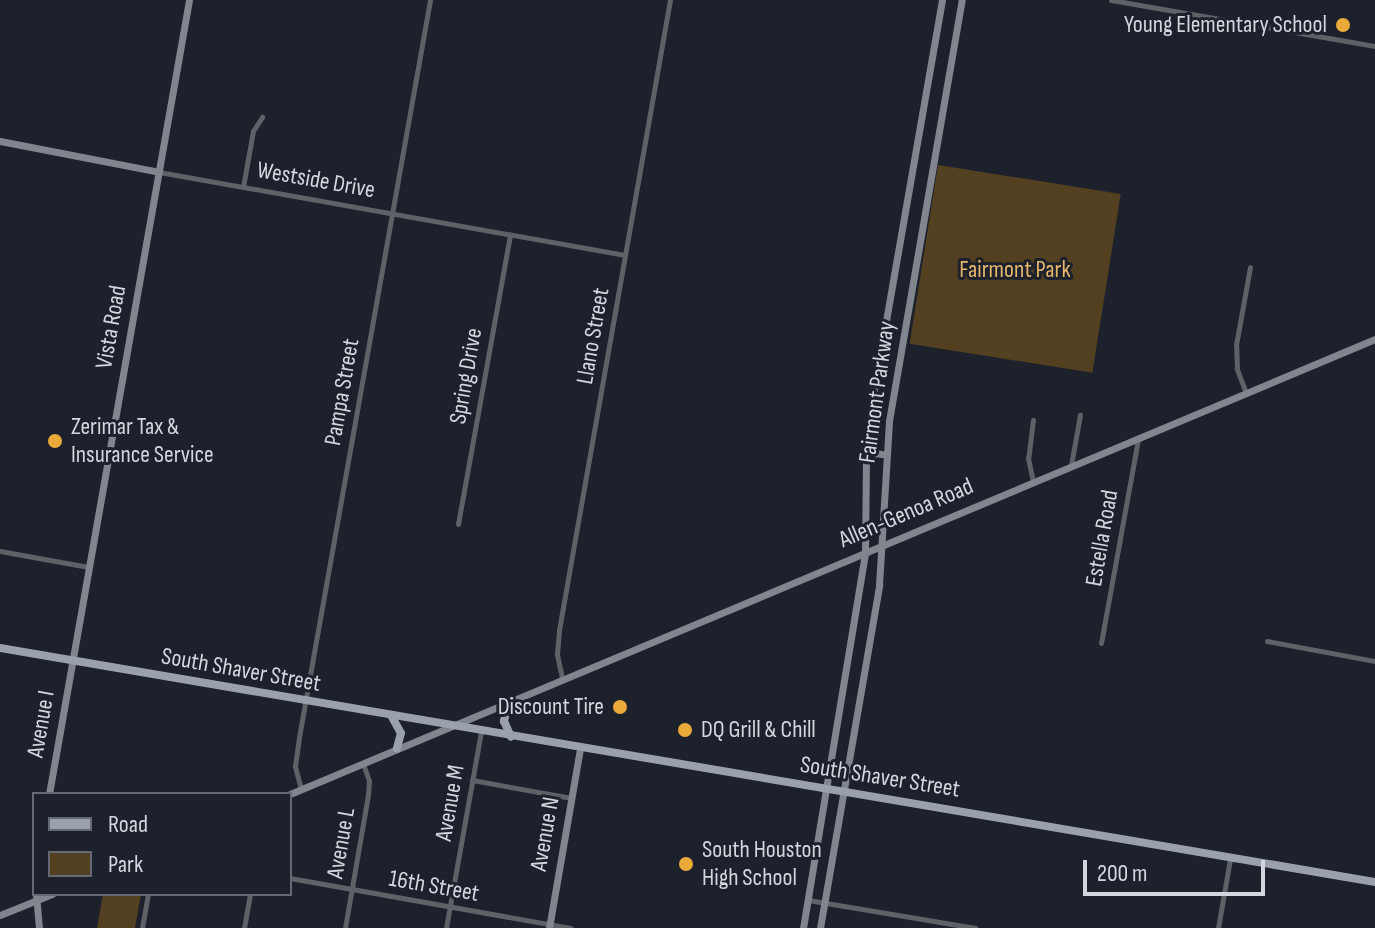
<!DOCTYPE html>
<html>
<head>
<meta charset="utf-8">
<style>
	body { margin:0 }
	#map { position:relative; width:1375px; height:928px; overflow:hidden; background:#1c212c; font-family:"Sofia Sans Condensed",sans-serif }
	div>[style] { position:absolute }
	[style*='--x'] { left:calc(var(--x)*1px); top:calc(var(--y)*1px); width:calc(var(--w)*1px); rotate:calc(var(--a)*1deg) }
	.green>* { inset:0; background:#534021; transform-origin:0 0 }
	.street>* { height:5px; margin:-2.5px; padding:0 2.5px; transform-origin:2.5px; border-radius:2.5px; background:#5e6166 }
	.secondary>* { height:7px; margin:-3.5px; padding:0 3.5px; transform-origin:3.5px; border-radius:3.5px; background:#80858e }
	.primary>* { height:8px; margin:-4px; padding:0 4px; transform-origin:4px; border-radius:4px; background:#9aa0ac }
	.dots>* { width:22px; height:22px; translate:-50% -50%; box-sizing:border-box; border:4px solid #1c212c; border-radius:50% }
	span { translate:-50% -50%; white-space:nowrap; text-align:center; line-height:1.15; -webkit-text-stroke:6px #1c212c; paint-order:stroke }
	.poi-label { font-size:24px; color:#d2d6dd }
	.right { translate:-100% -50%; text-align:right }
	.left { translate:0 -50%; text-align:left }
	.street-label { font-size:24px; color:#d2d6dd }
	.park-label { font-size:24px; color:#e6b66b }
	.legend { position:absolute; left:32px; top:792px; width:260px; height:104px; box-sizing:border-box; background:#1c212c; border:2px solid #656973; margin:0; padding:10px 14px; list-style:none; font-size:24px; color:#d2d6dd }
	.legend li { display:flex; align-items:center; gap:16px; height:40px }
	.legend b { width:40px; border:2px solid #656973 }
	.scale { position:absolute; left:1083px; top:860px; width:182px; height:36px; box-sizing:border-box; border:4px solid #d2d6dd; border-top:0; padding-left:10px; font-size:24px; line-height:28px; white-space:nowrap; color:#d2d6dd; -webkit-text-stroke:6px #1c212c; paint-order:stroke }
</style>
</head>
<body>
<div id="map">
	<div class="green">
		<i style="left:938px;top:165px;width:185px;height:181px;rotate:9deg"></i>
		<i style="clip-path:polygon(103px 894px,141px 894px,135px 928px,97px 928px)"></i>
	</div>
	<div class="street">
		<i style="--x:1111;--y:0;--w:268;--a:9.9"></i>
		<i style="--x:159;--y:172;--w:473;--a:10.1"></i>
		<i style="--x:243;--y:187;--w:57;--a:-79.9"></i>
		<i style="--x:253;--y:131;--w:17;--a:-57"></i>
		<i style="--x:1246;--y:393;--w:26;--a:-111"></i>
		<i style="--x:1237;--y:369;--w:24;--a:-92"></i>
		<i style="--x:1236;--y:345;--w:79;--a:-79.8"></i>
		<i style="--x:1033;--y:420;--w:38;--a:97"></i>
		<i style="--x:1028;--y:458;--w:24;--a:78"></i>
		<i style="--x:1071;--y:465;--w:51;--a:-79.8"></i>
		<i style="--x:458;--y:524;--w:294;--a:-79.8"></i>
		<i style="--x:0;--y:551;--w:90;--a:10.2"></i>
		<i style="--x:1267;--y:641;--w:110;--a:10.5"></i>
		<i style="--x:1101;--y:643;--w:206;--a:-79.7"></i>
		<i style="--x:562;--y:678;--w:25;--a:-102"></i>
		<i style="--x:557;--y:654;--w:24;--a:-85"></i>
		<i style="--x:559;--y:630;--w:640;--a:-80.01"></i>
		<i style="--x:472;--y:780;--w:101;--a:10.3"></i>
		<i style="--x:301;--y:789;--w:24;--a:-105"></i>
		<i style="--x:295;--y:766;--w:29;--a:-82"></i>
		<i style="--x:299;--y:737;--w:749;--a:-79.92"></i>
		<i style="--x:290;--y:878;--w:285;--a:10.1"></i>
		<i style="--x:808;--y:900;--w:170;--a:9.5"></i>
		<i style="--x:142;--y:928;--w:35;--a:-80"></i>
		<i style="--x:244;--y:928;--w:35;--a:-80"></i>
		<i style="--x:345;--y:928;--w:135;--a:-80.2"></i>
		<i style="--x:368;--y:795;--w:14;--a:-86"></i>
		<i style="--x:369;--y:781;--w:18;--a:-109"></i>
		<i style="--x:446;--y:928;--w:199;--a:-79.9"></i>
		<i style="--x:1218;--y:928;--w:70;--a:-80.1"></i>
	</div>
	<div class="secondary">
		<i style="--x:0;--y:141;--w:162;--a:11"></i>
		<i style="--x:868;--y:445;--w:11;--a:49"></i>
		<i style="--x:875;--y:453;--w:12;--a:9"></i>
		<i style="--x:49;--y:794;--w:806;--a:-80"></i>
		<i style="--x:290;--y:794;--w:1177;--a:-22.75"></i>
		<i style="--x:36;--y:894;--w:34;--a:85"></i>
		<i style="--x:0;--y:915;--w:56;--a:-22"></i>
		<i style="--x:549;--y:928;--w:183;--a:-80.2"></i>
		<i style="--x:803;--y:928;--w:380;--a:-80.6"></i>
		<i style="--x:865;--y:553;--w:92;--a:-89.4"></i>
		<i style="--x:866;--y:461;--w:60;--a:-84.3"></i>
		<i style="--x:872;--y:401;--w:407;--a:-80.1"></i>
		<i style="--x:820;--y:928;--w:348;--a:-80.2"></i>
		<i style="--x:879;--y:585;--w:164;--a:-86.5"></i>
		<i style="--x:889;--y:421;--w:427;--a:-80.2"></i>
	</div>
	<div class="primary">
		<i style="--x:0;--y:648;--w:1395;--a:9.66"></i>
		<i style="--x:509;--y:701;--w:21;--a:104"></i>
		<i style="--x:504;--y:721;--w:17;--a:66"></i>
		<i style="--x:392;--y:717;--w:18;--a:61"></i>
		<i style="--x:401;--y:733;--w:16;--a:105"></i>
	</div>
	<div class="dots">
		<i style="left:1343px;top:25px;background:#eaaa39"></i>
		<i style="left:55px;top:441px;background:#eaaa39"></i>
		<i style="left:620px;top:707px;background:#eaaa39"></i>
		<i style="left:685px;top:730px;background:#eaaa39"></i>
		<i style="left:686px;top:864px;background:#eaaa39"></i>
	</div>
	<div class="poi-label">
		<span class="right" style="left:1327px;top:25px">Young Elementary School</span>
		<span class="left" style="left:71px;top:441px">Zerimar Tax &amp;<br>Insurance Service</span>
		<span class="right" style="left:604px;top:707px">Discount Tire</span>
		<span class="left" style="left:701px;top:730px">DQ Grill &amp; Chill</span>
		<span class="left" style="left:702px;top:864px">South Houston<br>High School</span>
	</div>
	<div class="street-label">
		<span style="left:316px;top:180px;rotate:10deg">Westside Drive</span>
		<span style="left:111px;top:327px;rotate:-80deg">Vista Road</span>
		<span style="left:593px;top:336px;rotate:-80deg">Llano Street</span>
		<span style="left:466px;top:376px;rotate:-80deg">Spring Drive</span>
		<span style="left:342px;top:392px;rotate:-80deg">Pampa Street</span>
		<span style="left:877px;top:392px;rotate:-82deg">Fairmont Parkway</span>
		<span style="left:906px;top:513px;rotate:-23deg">Allen-Genoa Road</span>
		<span style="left:1102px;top:538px;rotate:-80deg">Estella Road</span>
		<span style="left:241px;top:670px;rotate:10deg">South Shaver Street</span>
		<span style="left:41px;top:724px;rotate:-80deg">Avenue I</span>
		<span style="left:880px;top:777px;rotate:9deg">South Shaver Street</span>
		<span style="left:450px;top:803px;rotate:-80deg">Avenue M</span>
		<span style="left:545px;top:834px;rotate:-80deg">Avenue N</span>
		<span style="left:341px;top:843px;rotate:-80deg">Avenue L</span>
		<span style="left:434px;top:886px;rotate:10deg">16th Street</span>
	</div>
	<div class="park-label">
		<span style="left:1015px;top:270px">Fairmont Park</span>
	</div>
	<ul class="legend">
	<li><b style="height:10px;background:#9aa0ac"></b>Road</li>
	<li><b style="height:22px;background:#534021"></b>Park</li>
	</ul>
	<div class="scale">200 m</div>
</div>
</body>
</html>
